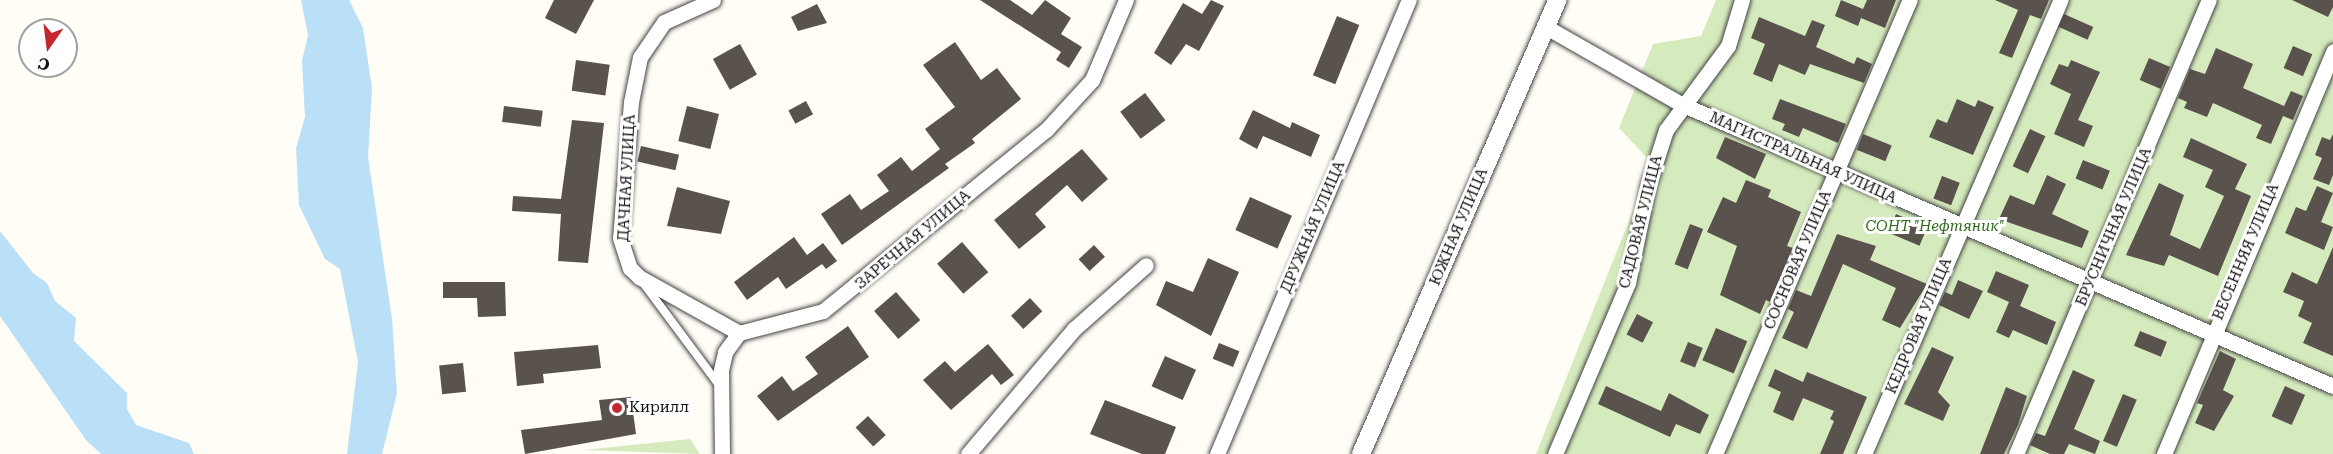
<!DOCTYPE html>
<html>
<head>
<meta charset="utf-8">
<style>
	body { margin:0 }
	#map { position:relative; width:2333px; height:454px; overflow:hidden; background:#fffdf5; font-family:"Roboto Serif",serif }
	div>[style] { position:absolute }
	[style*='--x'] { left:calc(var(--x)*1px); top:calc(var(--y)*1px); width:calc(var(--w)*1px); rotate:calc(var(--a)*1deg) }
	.green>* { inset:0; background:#d5ebbd }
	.water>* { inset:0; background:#b9e0f7 }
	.building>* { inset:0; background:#5a524d; transform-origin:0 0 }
	.roads { filter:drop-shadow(0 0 2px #444) drop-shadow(0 0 2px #444) }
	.service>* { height:8px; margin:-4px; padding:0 4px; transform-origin:4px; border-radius:4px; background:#fff }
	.minor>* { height:15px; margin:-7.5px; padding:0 7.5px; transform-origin:7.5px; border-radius:7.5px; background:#fff }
	.tertiary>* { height:18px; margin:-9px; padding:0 9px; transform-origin:9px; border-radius:9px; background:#fff }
	.dots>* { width:16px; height:16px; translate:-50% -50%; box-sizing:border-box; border:3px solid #fff; border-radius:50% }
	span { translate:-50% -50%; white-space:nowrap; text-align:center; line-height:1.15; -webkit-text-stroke:6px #fff; paint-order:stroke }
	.street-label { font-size:15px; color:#111 }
	.park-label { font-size:15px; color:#2f6b1f; font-style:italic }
	.poi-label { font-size:15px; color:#111 }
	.left { translate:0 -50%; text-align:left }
	.north { position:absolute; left:18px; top:18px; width:60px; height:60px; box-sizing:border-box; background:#fff; border:2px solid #a0a0a0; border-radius:50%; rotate:194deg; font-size:16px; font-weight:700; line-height:24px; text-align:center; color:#111 }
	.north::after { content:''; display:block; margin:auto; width:21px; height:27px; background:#c4262e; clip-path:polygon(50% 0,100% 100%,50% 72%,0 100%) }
</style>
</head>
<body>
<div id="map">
	<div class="green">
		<i style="clip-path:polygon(1716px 0,2333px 0,2333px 454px,1536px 454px,1652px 163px,1619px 128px,1653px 44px,1701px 36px)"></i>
		<i style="clip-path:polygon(690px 439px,700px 454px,583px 450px)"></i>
	</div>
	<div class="water">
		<i style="clip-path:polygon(301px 0,349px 0,363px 28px,372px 88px,368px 157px,392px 319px,397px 393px,382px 454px,347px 454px,358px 362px,340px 269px,325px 259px,299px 205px,296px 148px,305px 117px,302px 61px,308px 35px)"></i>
		<i style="clip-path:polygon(0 231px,33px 273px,47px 283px,55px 301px,76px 318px,74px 341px,127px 393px,127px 409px,136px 425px,189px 443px,194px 454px,101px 454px,86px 440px,0 316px)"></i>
	</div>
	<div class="building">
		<i style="clip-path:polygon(554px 0,594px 0,576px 34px,545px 18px)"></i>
		<i style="clip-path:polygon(980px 0,1010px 0,1032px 15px,1045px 0,1071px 18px,1061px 34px,1082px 47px,1069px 68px,1056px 60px,1061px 52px)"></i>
		<i style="clip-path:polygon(1211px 0,1224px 6px,1199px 51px,1186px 44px,1171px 65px,1154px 53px,1183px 3px,1202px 14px)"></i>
		<i style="clip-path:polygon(1841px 0,1863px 9px,1867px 0,1896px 0,1885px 28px,1861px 18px,1858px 26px,1835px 16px)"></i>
		<i style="clip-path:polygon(1995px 0,2049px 0,2041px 19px,2030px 15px,2012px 58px,1999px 53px,2018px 10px)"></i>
		<i style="clip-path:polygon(2292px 0,2333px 0,2333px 7px,2328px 17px)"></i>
		<i style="clip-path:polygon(817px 4px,827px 23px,798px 31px,791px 17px)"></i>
		<i style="left:2064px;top:14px;width:32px;height:14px;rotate:24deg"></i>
		<i style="left:1337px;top:16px;width:24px;height:64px;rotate:22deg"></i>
		<i style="clip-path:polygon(1759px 17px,1805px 36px,1812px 20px,1825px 25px,1816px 47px,1854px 64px,1857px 57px,1872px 64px,1864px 83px,1810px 64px,1805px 75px,1779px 64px,1772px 82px,1753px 74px,1765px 44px,1751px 38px)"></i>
		<i style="clip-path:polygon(955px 42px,981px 80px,997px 68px,1021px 99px,972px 139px,975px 143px,945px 164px,949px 168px,842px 245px,821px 214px,850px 194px,861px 210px,889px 191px,877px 175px,901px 157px,912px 171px,940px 149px,925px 129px,955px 107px,923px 65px)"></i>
		<i style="left:740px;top:44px;width:35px;height:31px;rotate:61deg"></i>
		<i style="left:2293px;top:46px;width:21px;height:24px;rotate:23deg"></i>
		<i style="clip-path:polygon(2216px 48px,2253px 64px,2243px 88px,2284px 106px,2291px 91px,2303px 96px,2293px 120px,2283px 116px,2271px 144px,2256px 138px,2262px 125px,2213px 103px,2207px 117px,2184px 108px,2187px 102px,2178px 98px,2190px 69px,2205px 74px)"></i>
		<i style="left:2149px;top:58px;width:23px;height:24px;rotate:23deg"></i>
		<i style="left:576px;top:60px;width:34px;height:31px;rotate:8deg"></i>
		<i style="clip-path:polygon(2071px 60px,2100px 72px,2078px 120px,2093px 126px,2084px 147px,2054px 134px,2071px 94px,2050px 84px,2059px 64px,2068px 67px)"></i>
		<i style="left:1145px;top:93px;width:34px;height:31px;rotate:53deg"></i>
		<i style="clip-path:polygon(1780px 99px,1846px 124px,1838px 143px,1803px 128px,1799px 137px,1782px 130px,1785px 124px,1772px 119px)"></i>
		<i style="clip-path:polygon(1957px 99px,1975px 107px,1978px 100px,1994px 107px,1973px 155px,1929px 137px,1937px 119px,1947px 123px)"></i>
		<i style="left:806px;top:101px;width:15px;height:20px;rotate:62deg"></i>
		<i style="left:504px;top:106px;width:39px;height:16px;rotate:7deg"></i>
		<i style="left:687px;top:106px;width:33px;height:36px;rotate:14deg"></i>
		<i style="clip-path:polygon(1253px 110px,1290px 128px,1292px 122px,1320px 135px,1311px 157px,1263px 136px,1257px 149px,1239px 139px)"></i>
		<i style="clip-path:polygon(572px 120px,604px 123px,588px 263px,558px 261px,561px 214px,512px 211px,513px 196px,561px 199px)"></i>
		<i style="left:2030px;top:129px;width:17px;height:41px;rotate:25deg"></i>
		<i style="left:1863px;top:134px;width:31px;height:17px;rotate:22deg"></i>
		<i style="clip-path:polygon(2333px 134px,2333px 175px,2329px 185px,2313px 179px,2322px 158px,2315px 155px,2322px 137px,2330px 140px)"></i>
		<i style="clip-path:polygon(1725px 137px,1766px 154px,1755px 179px,1716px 158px)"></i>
		<i style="clip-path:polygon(2191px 138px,2247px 164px,2235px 189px,2251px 196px,2218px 276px,2169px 255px,2164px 266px,2126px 255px,2159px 183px,2184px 195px,2170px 235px,2200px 249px,2224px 196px,2205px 187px,2213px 170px,2183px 157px)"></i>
		<i style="left:641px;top:146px;width:39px;height:16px;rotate:13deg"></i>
		<i style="clip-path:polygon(1082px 149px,1108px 179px,1082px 202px,1067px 185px,1035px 214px,1046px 227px,1019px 249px,994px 220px)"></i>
		<i style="left:2083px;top:160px;width:29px;height:20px;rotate:22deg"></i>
		<i style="clip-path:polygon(2047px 175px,2066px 184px,2052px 214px,2089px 231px,2082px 248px,1999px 219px,2010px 195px,2034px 205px)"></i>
		<i style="left:1942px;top:176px;width:19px;height:24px;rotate:21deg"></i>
		<i style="clip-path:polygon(1746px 180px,1771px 190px,1768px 197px,1801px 212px,1787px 246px,1793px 248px,1770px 302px,1766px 300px,1760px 314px,1720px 295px,1737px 246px,1707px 232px,1723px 197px,1736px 203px)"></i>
		<i style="clip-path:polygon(2317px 186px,2333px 193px,2321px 222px,2333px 227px,2324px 250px,2285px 233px,2296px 207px,2306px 211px)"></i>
		<i style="clip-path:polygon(677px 187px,730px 201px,721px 234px,667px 226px)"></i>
		<i style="left:1250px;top:197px;width:46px;height:36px;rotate:24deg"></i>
		<i style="left:1896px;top:214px;width:34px;height:20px;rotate:23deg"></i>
		<i style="left:1690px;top:224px;width:14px;height:43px;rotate:21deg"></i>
		<i style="clip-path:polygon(1837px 234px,1876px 246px,1870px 260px,1927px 284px,1900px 328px,1882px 320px,1896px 288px,1843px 264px,1807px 349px,1782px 338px,1794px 312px,1788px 309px,1796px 290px,1811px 296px)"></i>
		<i style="clip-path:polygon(794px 237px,807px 255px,823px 243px,837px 261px,826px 269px,822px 264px,786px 289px,778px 277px,747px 300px,734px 282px)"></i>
		<i style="left:962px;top:242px;width:40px;height:33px;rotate:49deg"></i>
		<i style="left:1094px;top:245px;width:16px;height:21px;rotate:47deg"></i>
		<i style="clip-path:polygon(2333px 247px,2333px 356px,2303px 343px,2312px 323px,2298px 316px,2304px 301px,2283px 292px,2292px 272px,2317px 284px)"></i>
		<i style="clip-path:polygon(1208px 258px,1239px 272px,1211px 336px,1156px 305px,1166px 281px,1193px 292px)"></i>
		<i style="clip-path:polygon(1996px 271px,2029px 285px,2020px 306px,2056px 322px,2047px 345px,2013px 330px,2009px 338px,1996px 332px,2009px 302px,1987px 292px)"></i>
		<i style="clip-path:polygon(1958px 280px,1983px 291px,1969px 319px,1939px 305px,1945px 292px,1952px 295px)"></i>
		<i style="clip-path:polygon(443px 282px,505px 282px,506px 316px,478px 317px,477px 298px,443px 298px)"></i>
		<i style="left:896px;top:292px;width:37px;height:29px;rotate:49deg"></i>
		<i style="left:1030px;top:298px;width:18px;height:26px;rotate:47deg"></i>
		<i style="left:1637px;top:314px;width:18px;height:23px;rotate:27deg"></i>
		<i style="clip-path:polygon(848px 326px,869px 357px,778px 421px,757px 396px,782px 376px,793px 391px,818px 374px,805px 357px)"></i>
		<i style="left:1716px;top:328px;width:34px;height:35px;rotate:23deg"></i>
		<i style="left:2140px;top:331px;width:29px;height:16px;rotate:22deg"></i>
		<i style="left:1688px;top:342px;width:16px;height:21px;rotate:22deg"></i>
		<i style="left:1219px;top:343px;width:22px;height:17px;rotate:22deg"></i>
		<i style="clip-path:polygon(988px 344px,1014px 375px,1001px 385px,992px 374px,951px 410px,923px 380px,945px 361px,955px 372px)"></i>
		<i style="clip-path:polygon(598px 345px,601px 368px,543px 374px,544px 383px,517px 386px,514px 352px)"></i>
		<i style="clip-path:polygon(1932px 347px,1954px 357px,1938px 392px,1950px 405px,1943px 421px,1904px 404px)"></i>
		<i style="clip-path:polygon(2220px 351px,2236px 359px,2223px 390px,2234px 396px,2214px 431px,2195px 423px,2203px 405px,2197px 403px)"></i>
		<i style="left:1165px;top:356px;width:34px;height:33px;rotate:24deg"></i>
		<i style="left:463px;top:363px;width:29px;height:24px;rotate:84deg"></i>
		<i style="clip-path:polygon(1775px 369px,1803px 382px,1807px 372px,1867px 397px,1843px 454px,1820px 454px,1834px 421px,1830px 419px,1834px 411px,1803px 398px,1793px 421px,1773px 412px,1781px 392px,1768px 386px)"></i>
		<i style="clip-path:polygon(2073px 370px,2095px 380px,2074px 429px,2100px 441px,2095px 454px,2069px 444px,2064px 454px,2050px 454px,2030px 445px,2036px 433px,2045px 436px)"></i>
		<i style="clip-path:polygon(1606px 386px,1661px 411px,1669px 393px,1709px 415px,1700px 434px,1676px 424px,1670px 437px,1598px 404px)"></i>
		<i style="left:2285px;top:386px;width:22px;height:33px;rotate:24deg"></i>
		<i style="clip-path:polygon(2006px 387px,2027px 396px,2018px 425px,2004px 454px,1980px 454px)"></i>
		<i style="left:2123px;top:394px;width:15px;height:51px;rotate:23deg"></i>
		<i style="clip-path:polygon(631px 397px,636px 434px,525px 454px,521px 430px,602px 420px,599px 400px)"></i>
		<i style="clip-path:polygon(1105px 400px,1176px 427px,1165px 454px,1142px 454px,1090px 434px)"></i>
		<i style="left:868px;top:416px;width:26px;height:17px;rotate:47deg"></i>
	</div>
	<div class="roads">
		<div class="service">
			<i style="--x:644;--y:284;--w:126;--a:53.4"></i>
		</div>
		<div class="minor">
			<i style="--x:713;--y:0;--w:54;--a:155.8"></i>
			<i style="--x:664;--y:22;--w:42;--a:124.4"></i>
			<i style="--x:640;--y:57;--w:46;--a:101.3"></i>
			<i style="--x:631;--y:102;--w:136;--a:94.6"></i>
			<i style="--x:620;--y:238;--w:32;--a:72"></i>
			<i style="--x:630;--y:268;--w:13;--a:45"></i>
			<i style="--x:639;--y:277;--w:115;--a:29.2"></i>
			<i style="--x:1546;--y:27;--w:155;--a:29.7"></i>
			<i style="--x:1681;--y:104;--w:710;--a:23.39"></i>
			<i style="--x:722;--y:454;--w:84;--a:-90.7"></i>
			<i style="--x:721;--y:370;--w:18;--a:-77"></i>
			<i style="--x:725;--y:352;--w:24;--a:-54"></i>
			<i style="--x:739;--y:333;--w:87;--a:-14.7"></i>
			<i style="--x:823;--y:311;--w:287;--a:-39.1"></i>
			<i style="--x:1046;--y:130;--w:68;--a:-47.4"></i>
			<i style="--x:1092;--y:80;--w:87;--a:-67"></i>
			<i style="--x:968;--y:454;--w:164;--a:-49.7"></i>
			<i style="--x:1074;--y:329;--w:96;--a:-41.6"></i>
			<i style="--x:1217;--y:454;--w:493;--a:-67.1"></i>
			<i style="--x:1555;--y:454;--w:186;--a:-66.9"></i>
			<i style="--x:1628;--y:283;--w:99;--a:-78.3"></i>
			<i style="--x:1648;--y:186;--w:59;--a:-72.2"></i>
			<i style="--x:1666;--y:130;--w:104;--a:-53.6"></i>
			<i style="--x:1728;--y:46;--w:48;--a:-73.1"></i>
			<i style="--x:1715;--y:454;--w:494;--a:-66.8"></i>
			<i style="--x:1864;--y:454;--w:495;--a:-66.6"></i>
			<i style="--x:2016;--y:454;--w:493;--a:-67"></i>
			<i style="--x:2164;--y:454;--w:437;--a:-67.2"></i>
		</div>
		<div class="tertiary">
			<i style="--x:1361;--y:454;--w:495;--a:-66.6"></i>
		</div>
	</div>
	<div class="dots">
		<i style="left:617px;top:408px;background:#c4262e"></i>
	</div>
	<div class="street-label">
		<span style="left:1803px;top:158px;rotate:24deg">МАГИСТРАЛЬНАЯ УЛИЦА</span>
		<span style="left:627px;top:178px;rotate:-87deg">ДАЧНАЯ УЛИЦА</span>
		<span style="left:1641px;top:222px;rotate:-76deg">САДОВАЯ УЛИЦА</span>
		<span style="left:1313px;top:227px;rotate:-67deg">ДРУЖНАЯ УЛИЦА</span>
		<span style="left:1459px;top:227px;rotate:-67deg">ЮЖНАЯ УЛИЦА</span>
		<span style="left:2114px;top:227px;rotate:-67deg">БРУСНИЧНАЯ УЛИЦА</span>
		<span style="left:913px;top:240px;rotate:-40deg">ЗАРЕЧНАЯ УЛИЦА</span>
		<span style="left:2246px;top:252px;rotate:-67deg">ВЕСЕННЯЯ УЛИЦА</span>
		<span style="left:1798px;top:260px;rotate:-67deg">СОСНОВАЯ УЛИЦА</span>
		<span style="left:1919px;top:326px;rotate:-67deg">КЕДРОВАЯ УЛИЦА</span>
	</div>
	<div class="park-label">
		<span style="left:1935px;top:227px">СОНТ "Нефтяник"</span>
	</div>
	<div class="poi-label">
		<span class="left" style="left:629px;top:408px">Кирилл</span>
	</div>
	<div class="north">С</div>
</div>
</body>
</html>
